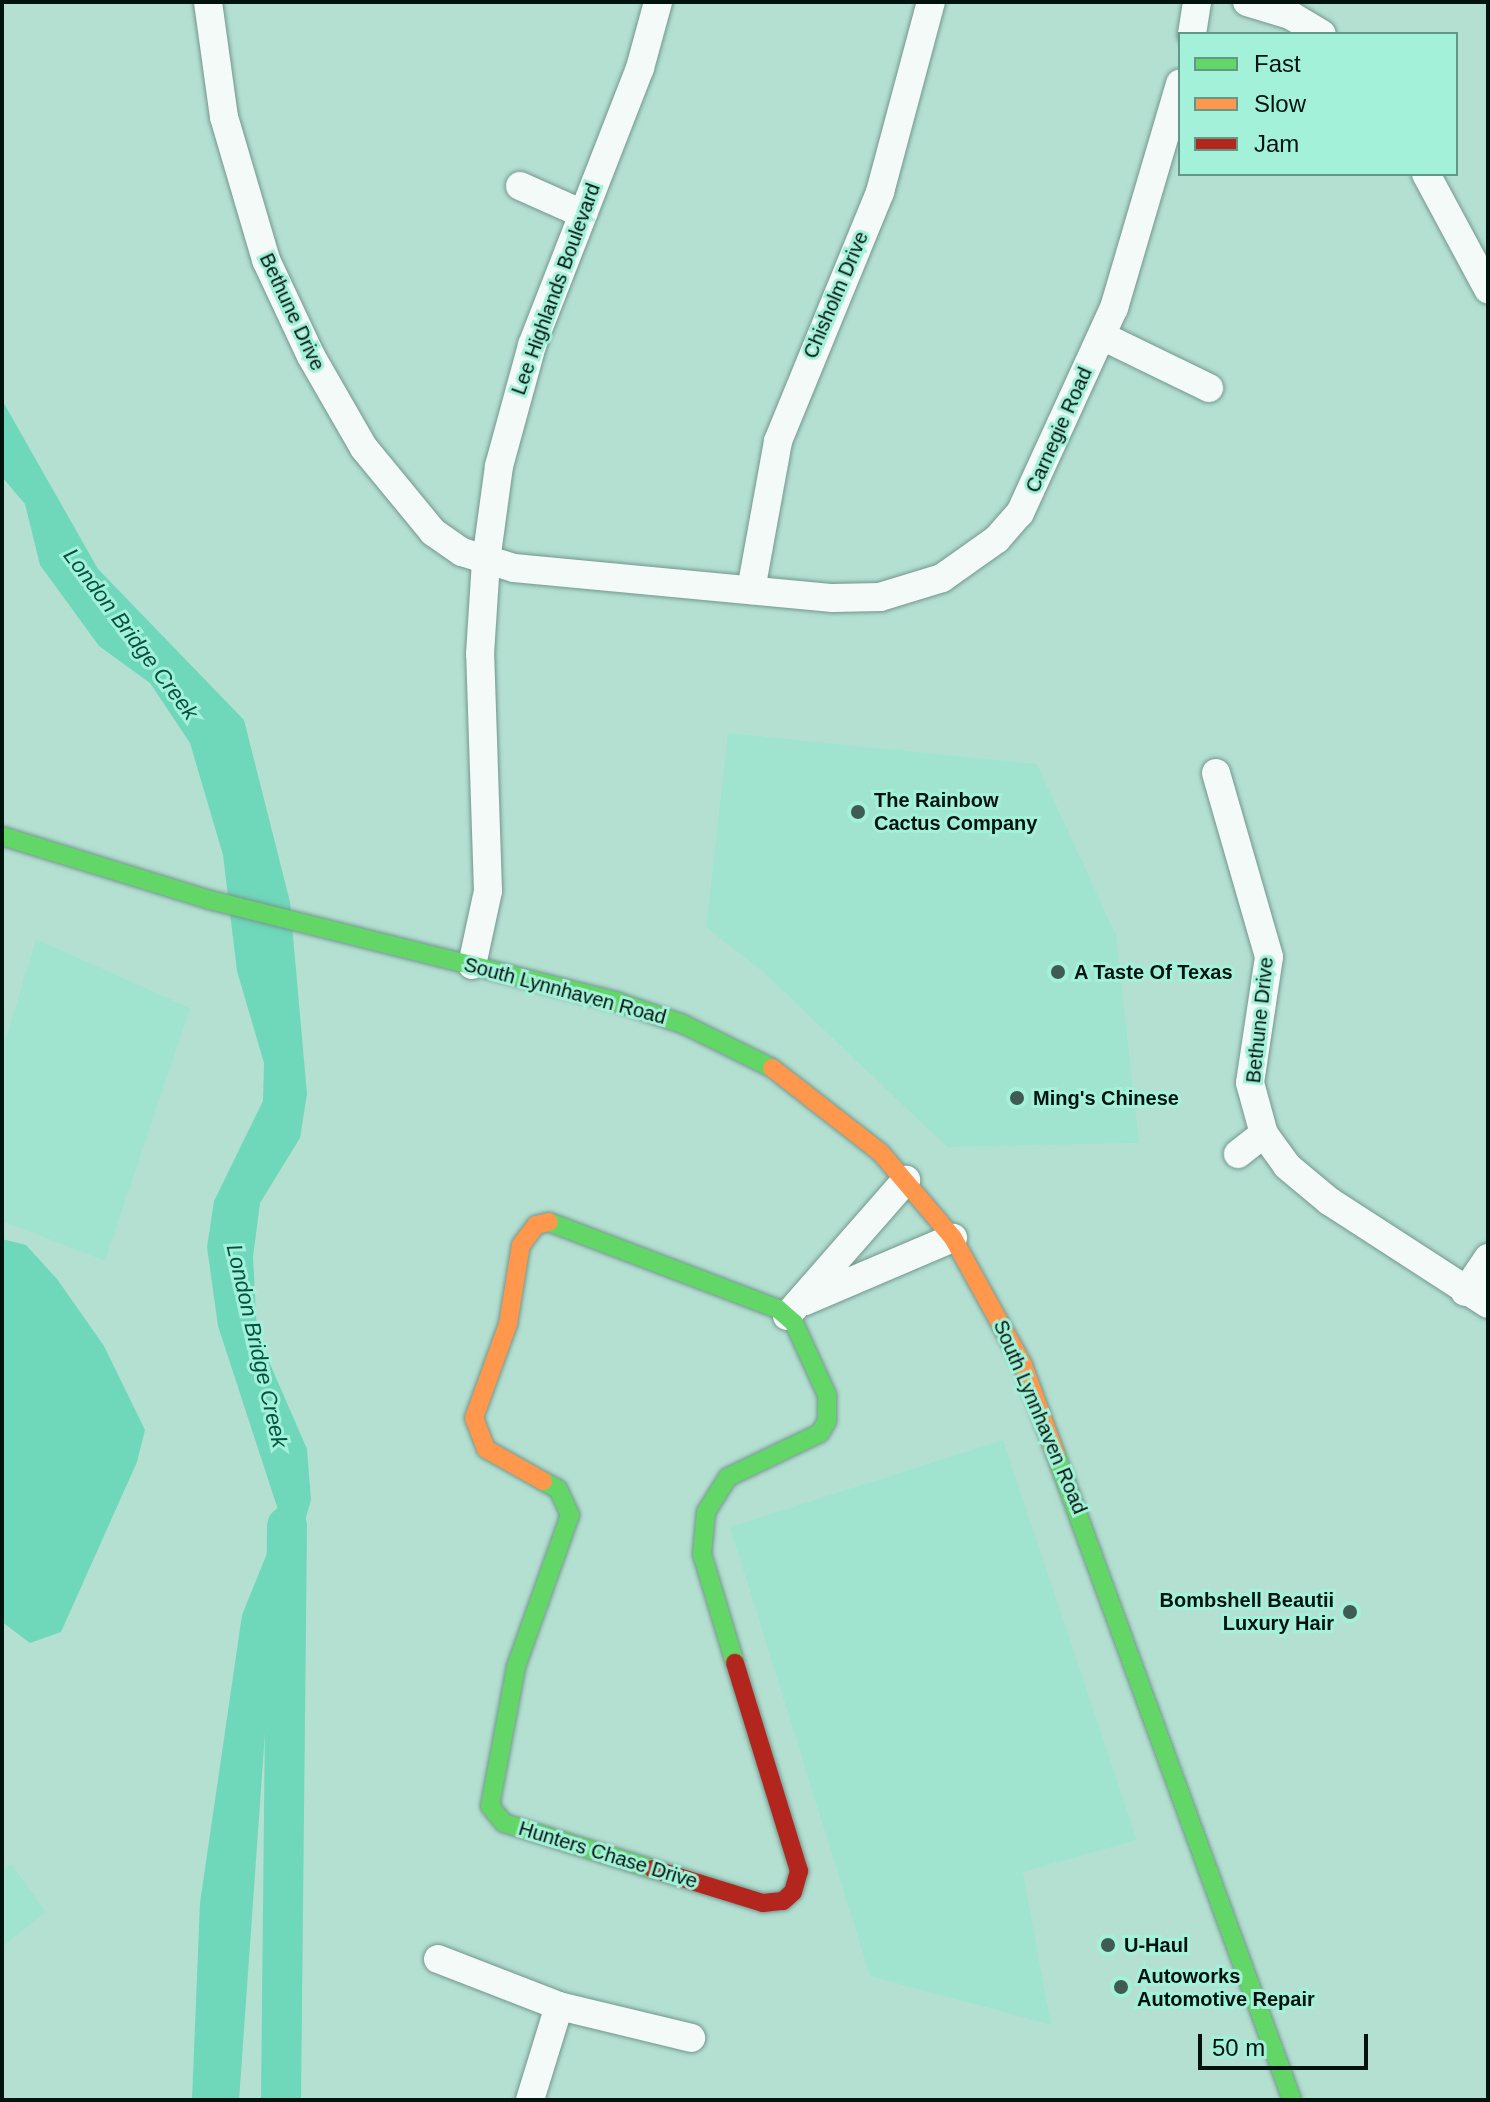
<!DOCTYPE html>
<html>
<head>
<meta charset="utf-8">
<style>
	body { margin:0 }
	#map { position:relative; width:1490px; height:2102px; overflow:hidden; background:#b4e0d2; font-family:Arial,sans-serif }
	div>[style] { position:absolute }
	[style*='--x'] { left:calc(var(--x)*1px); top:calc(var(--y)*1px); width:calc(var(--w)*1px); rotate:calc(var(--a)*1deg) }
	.built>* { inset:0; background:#a0e4cf }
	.water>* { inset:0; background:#6fd7ba }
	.river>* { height:40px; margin:-20px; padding:0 20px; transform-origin:20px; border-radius:20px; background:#6fd7ba }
	.roads { filter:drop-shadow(0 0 2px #74978d) drop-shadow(0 0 2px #74978d) }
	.street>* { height:28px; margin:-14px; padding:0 14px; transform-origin:14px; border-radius:14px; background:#f4faf8 }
	.fast>* { height:18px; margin:-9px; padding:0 9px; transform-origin:9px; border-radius:9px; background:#63d668 }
	.slow>* { height:18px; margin:-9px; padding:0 9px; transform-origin:9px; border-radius:9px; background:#ff974d }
	.jam>* { height:18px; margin:-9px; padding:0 9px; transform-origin:9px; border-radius:9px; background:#b3261e }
	.dots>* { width:22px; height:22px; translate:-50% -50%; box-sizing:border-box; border:4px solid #a3f1d8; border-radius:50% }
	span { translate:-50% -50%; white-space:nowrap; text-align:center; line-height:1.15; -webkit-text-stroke:6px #a3f1d8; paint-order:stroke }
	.street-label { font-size:20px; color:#00130d }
	.poi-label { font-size:20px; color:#00130d; font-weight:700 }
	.left { translate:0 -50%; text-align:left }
	.right { translate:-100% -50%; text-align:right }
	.water-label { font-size:22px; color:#035241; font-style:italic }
	.frame { position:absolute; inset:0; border:4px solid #00130d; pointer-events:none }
	.legend { position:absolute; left:1178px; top:32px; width:280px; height:144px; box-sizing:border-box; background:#a3f1d8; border:2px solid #629887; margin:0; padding:10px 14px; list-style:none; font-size:24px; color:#00130d }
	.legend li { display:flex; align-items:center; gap:16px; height:40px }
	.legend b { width:40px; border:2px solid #629887 }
	.scale { position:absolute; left:1198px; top:2034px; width:170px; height:36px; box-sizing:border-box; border:4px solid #00130d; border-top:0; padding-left:10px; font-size:24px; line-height:28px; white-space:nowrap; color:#00130d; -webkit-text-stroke:6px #a3f1d8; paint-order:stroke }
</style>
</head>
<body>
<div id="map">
	<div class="built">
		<i style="clip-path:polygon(728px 733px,1037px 764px,1116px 935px,1139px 1143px,947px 1147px,763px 972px,706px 927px)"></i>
		<i style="clip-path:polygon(36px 939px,190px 1008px,105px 1261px,2px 1221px,2px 1052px)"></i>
		<i style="clip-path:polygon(1003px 1440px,1137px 1840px,1023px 1872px,1051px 2025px,870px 1976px,730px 1527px)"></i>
		<i style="clip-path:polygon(11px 1864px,46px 1912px,2px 1947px,2px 1871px)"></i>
	</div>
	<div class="water">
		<i style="clip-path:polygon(2px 400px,98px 569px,244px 720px,290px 902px,307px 1094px,300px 1138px,260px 1203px,253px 1257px,257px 1334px,307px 1449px,311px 1500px,272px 1634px,239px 2100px,192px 2100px,200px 1903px,242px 1615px,281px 1519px,218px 1326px,207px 1247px,214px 1201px,263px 1101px,264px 1063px,237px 971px,223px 855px,190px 743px,150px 683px,99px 646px,40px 565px,25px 504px,2px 477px)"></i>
		<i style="clip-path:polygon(2px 1239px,26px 1245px,57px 1279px,104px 1346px,145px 1430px,137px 1462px,61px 1632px,30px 1643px,2px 1622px)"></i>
	</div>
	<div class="river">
		<i style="--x:281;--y:2100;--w:574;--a:-89.4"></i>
	</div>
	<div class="roads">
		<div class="street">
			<i style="--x:208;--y:2;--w:116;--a:82.1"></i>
			<i style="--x:224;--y:117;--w:149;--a:73.6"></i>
			<i style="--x:266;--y:260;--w:106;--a:64.9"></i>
			<i style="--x:311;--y:356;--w:106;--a:60.1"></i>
			<i style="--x:364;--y:448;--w:109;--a:50.6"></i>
			<i style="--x:433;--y:532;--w:35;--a:35"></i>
			<i style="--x:462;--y:552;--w:54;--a:17.1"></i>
			<i style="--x:514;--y:568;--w:320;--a:5.4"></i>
			<i style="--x:833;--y:598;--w:47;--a:-1.2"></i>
			<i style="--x:880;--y:597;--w:65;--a:-17"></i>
			<i style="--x:942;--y:578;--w:67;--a:-35.3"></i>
			<i style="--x:997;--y:539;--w:35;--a:-49"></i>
			<i style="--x:1020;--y:513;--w:226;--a:-65.4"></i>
			<i style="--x:1114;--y:308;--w:234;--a:-73.6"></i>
			<i style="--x:1247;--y:2;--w:45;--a:16.8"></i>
			<i style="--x:1290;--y:15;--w:37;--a:31"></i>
			<i style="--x:1192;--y:34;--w:32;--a:-81"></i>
			<i style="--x:1426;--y:174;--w:131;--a:61.7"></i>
			<i style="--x:520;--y:186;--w:69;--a:24"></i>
			<i style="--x:1102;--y:336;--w:119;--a:25.9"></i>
			<i style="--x:751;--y:590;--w:151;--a:-79.7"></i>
			<i style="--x:778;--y:441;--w:269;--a:-67.7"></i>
			<i style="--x:880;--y:192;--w:197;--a:-75"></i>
			<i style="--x:1216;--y:773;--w:191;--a:73.9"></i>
			<i style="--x:1269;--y:957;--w:127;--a:98.6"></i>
			<i style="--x:1250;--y:1083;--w:53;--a:74.6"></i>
			<i style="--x:1264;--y:1134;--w:39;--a:54"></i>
			<i style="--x:1287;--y:1166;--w:55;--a:39.8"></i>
			<i style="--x:1329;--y:1201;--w:189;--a:32.9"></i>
			<i style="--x:472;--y:965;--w:76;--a:-77.8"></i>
			<i style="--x:488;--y:891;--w:237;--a:-91.9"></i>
			<i style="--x:480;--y:654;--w:93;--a:-86.3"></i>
			<i style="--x:486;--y:561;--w:96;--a:-82.2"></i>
			<i style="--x:499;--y:466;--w:125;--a:-74.7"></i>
			<i style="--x:532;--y:345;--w:297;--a:-68.7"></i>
			<i style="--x:640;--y:68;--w:68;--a:-74.7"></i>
			<i style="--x:1238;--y:1154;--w:33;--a:-38"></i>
			<i style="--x:1465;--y:1292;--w:41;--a:-55.9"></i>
			<i style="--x:805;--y:1301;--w:161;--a:-23.1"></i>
			<i style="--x:787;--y:1316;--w:181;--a:-48.8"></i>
			<i style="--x:438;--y:1959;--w:130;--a:21.2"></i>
			<i style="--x:559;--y:2006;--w:136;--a:13.6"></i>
			<i style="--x:530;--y:2100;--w:98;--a:-72.9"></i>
		</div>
		<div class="fast">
			<i style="--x:2;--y:836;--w:218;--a:17.1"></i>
			<i style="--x:210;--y:900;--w:421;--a:14"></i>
			<i style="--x:618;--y:1002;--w:69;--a:18.7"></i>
			<i style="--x:683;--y:1024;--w:99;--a:26.3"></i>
			<i style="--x:549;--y:1222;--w:245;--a:20.8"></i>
			<i style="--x:778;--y:1309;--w:21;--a:41"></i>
			<i style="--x:794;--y:1323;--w:79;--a:65.4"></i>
			<i style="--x:827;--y:1395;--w:26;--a:90"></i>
			<i style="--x:827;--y:1421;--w:14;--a:120"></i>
			<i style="--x:820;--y:1433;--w:102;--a:154.4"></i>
			<i style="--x:728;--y:1477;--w:41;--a:122.2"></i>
			<i style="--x:706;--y:1512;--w:42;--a:95.4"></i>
			<i style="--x:702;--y:1554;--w:114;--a:73.2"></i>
			<i style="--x:1056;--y:1455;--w:687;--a:69.9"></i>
			<i style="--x:543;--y:1481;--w:17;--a:28"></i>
			<i style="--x:558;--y:1489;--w:29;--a:65"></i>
			<i style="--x:570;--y:1515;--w:161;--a:109.6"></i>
			<i style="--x:516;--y:1667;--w:141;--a:100.6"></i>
			<i style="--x:490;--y:1806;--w:22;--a:51"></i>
			<i style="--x:504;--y:1823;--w:156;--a:17.2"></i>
		</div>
		<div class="slow">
			<i style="--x:772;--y:1068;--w:138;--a:37.9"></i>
			<i style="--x:881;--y:1153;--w:111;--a:49.7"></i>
			<i style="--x:953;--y:1238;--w:145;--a:61.1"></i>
			<i style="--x:1023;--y:1365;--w:96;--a:69.9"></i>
			<i style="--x:543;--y:1481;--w:65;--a:-150.7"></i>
			<i style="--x:486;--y:1449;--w:33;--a:-111"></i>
			<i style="--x:474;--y:1418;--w:100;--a:-70.1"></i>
			<i style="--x:508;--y:1324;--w:80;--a:-80.7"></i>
			<i style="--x:521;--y:1245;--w:25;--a:-53"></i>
			<i style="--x:536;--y:1225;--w:13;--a:-13"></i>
		</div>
		<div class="jam">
			<i style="--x:653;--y:1869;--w:115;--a:17.2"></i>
			<i style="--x:763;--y:1903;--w:20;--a:-6"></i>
			<i style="--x:783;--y:1901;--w:13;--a:-42"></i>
			<i style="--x:793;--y:1892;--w:22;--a:-74"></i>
			<i style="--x:799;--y:1871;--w:218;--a:-107.1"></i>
		</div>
	</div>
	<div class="dots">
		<i style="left:858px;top:812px;background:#3f5b52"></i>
		<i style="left:1058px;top:972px;background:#3f5b52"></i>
		<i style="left:1017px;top:1098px;background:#3f5b52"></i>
		<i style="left:1350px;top:1612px;background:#3f5b52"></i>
		<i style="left:1108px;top:1945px;background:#3f5b52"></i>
		<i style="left:1121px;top:1987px;background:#3f5b52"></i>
	</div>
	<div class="street-label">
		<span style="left:556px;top:289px;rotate:-70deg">Lee Highlands Boulevard</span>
		<span style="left:836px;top:295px;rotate:-67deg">Chisholm Drive</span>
		<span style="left:292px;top:312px;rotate:65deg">Bethune Drive</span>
		<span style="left:1059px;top:430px;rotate:-66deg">Carnegie Road</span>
		<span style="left:565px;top:991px;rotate:15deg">South Lynnhaven Road</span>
		<span style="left:1260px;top:1020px;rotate:-84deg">Bethune Drive</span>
		<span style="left:1040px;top:1417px;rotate:67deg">South Lynnhaven Road</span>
		<span style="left:608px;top:1855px;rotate:17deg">Hunters Chase Drive</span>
	</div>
	<div class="poi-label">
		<span class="left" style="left:874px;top:812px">The Rainbow<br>Cactus Company</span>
		<span class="left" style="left:1074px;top:972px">A Taste Of Texas</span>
		<span class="left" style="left:1033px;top:1098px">Ming's Chinese</span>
		<span class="right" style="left:1334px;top:1612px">Bombshell Beautii<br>Luxury Hair</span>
		<span class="left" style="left:1124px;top:1945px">U-Haul</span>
		<span class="left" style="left:1137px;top:1988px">Autoworks<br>Automotive Repair</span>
	</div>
	<div class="water-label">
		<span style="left:131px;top:634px;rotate:53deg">London Bridge Creek</span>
		<span style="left:257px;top:1346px;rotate:77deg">London Bridge Creek</span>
	</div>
	<div class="frame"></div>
	<ul class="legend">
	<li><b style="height:10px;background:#63d668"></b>Fast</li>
	<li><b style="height:10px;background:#ff974d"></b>Slow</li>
	<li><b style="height:10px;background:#b3261e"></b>Jam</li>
	</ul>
	<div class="scale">50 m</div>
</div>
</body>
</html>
